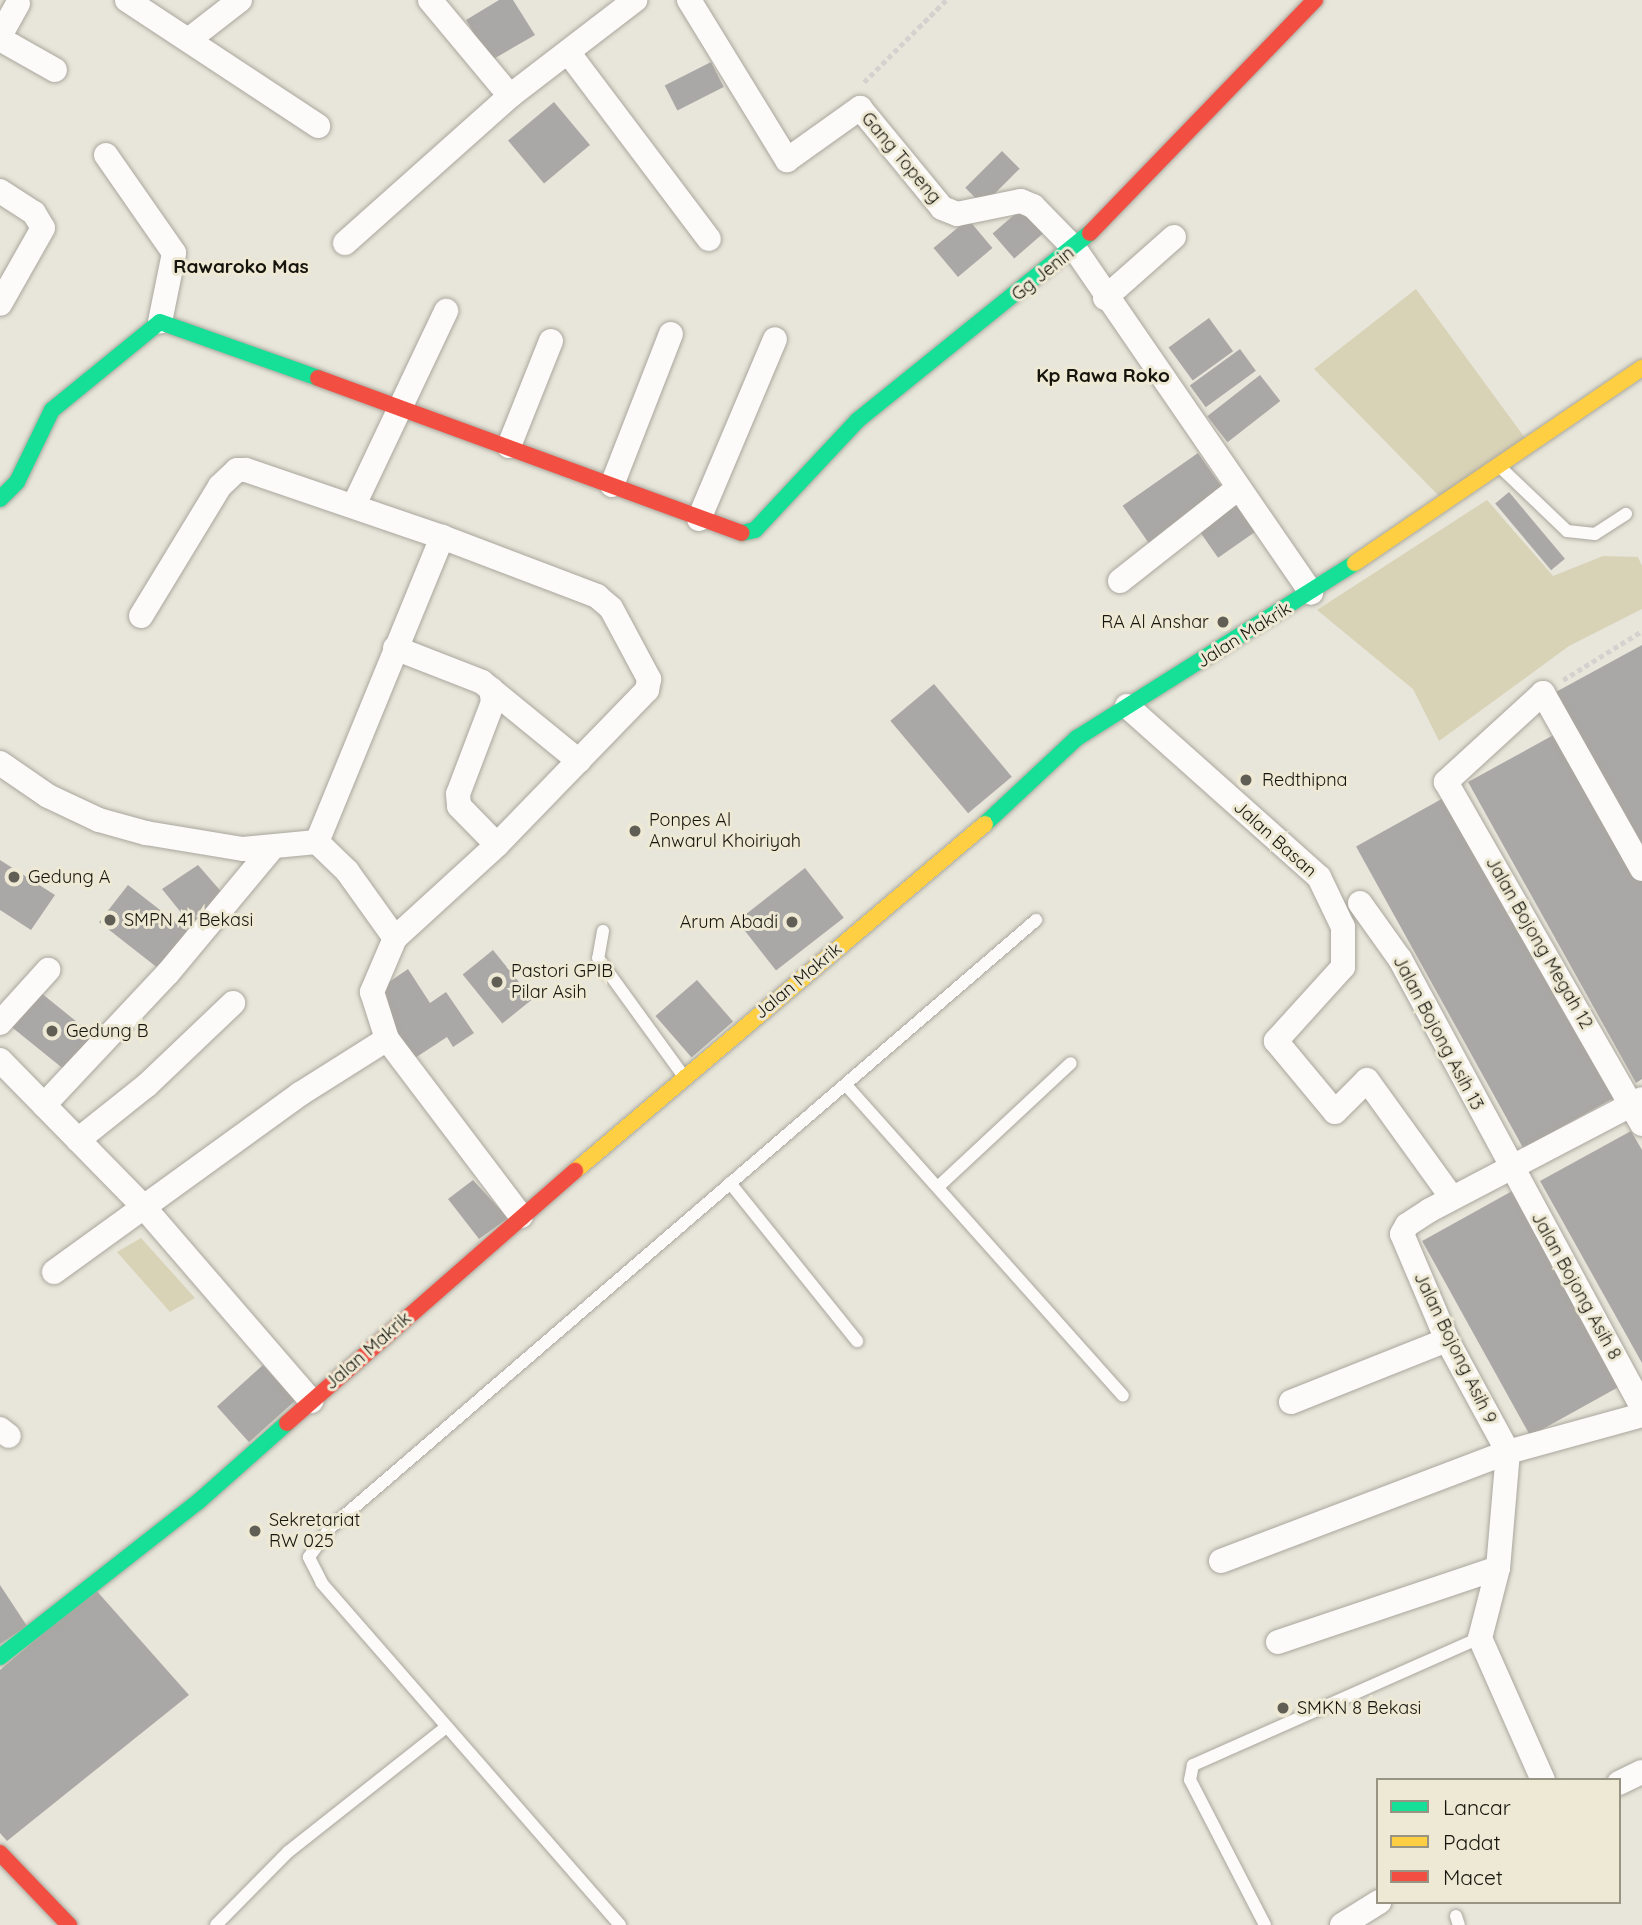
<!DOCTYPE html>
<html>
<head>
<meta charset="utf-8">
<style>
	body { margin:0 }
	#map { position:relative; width:1642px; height:1925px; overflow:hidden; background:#e8e6da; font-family:Quicksand,sans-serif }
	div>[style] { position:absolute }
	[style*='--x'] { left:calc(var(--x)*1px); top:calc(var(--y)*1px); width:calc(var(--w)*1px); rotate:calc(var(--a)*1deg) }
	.green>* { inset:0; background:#d8d2b6 }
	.building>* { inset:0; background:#aaa8a6; transform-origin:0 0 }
	.path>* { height:4.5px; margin-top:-2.25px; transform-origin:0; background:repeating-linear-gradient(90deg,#d3d2ce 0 5px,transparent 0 8.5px) }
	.roads { filter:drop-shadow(0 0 2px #a9a79e) drop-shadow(0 0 2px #a9a79e) }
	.lane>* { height:12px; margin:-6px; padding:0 6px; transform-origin:6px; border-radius:6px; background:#fcfbf9 }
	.street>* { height:24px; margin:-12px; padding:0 12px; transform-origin:12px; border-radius:12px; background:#fcfbf9 }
	.fast>* { height:16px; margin:-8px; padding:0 8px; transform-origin:8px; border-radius:8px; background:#16e098 }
	.slow>* { height:16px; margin:-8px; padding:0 8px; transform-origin:8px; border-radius:8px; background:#ffcf43 }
	.jam>* { height:16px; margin:-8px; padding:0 8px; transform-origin:8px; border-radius:8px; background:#f24e42 }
	.dots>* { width:19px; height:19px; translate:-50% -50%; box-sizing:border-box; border:4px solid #eee9d4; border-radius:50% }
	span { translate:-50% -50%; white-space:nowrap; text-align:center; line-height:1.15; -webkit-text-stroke:6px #eee9d4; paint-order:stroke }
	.street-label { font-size:18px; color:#16150d }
	.poi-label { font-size:18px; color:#16150d }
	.right { translate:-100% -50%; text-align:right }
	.left { translate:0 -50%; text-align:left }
	.neighbourhood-label { font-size:19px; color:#16150d; font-weight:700 }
	.legend { position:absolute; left:1376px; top:1778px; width:245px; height:126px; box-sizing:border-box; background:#eee9d4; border:2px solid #989484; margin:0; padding:9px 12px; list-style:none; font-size:21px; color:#16150d }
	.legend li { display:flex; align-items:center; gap:14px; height:35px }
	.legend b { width:35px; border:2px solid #989484 }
</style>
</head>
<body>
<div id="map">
	<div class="green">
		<i style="clip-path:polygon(1416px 289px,1525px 438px,1439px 496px,1314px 369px)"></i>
		<i style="clip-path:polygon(1487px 500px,1553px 576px,1603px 556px,1638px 557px,1642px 566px,1642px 609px,1569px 646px,1439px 741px,1413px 689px,1317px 610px)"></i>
		<i style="clip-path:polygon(141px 1238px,195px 1298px,170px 1312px,117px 1252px)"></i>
	</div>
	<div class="building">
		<i style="clip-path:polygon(499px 0,513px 0,535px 35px,490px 61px,466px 20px)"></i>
		<i style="left:711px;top:62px;width:28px;height:52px;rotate:63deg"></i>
		<i style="left:554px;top:102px;width:56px;height:60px;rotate:50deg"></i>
		<i style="left:1002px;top:151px;width:25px;height:52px;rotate:45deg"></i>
		<i style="left:1022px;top:208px;width:33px;height:39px;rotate:49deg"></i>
		<i style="left:968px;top:219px;width:38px;height:45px;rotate:50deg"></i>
		<i style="left:1209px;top:318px;width:41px;height:50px;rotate:54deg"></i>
		<i style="left:1240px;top:349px;width:27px;height:62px;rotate:54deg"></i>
		<i style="left:1260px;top:375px;width:33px;height:67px;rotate:52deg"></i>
		<i style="left:1198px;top:453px;width:47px;height:92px;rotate:55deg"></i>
		<i style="left:1509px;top:492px;width:87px;height:18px;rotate:50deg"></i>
		<i style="left:1236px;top:505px;width:33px;height:45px;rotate:55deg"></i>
		<i style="clip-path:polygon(1642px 645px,1642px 849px,1554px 693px)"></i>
		<i style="left:934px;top:684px;width:121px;height:57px;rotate:50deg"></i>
		<i style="clip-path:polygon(1559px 732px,1642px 881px,1642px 1079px,1636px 1083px,1468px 782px)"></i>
		<i style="left:1447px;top:796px;width:345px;height:104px;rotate:61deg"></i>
		<i style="clip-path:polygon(0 860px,55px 895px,31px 930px,0 910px)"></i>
		<i style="clip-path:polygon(198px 865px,225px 896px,196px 931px,162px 889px)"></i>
		<i style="left:805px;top:868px;width:63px;height:86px;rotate:52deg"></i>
		<i style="left:128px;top:885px;width:81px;height:47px;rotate:38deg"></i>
		<i style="left:493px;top:950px;width:63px;height:39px;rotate:51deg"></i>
		<i style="clip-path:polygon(408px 969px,430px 1003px,446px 992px,474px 1033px,453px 1047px,447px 1037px,415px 1058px,384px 1013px,376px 991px)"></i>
		<i style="left:697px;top:980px;width:55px;height:55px;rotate:49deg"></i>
		<i style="left:35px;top:988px;width:82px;height:45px;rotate:39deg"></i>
		<i style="clip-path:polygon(1631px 1131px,1642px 1150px,1642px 1363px,1540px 1181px)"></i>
		<i style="clip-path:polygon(473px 1180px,508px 1218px,479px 1239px,448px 1199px)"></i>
		<i style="left:1514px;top:1190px;width:223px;height:105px;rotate:61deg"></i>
		<i style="left:263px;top:1365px;width:48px;height:62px;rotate:48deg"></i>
		<i style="clip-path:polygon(0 1585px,27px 1626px,0 1644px)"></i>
		<i style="clip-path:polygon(95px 1589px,189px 1695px,7px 1841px,0 1833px,0 1670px)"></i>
	</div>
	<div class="path">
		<i style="--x:864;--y:82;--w:116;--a:-45"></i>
		<i style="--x:1563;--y:680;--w:93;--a:-31.8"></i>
	</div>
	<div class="roads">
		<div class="lane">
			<i style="--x:1499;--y:466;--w:94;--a:43.7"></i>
			<i style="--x:1567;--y:531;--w:28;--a:6"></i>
			<i style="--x:1595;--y:534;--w:37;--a:-33"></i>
			<i style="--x:603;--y:931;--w:27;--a:100"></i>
			<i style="--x:598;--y:958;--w:147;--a:54.1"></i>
			<i style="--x:846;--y:1085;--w:416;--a:48.3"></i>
			<i style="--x:730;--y:1183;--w:203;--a:51.2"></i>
			<i style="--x:939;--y:1186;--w:180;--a:-43"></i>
			<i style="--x:1456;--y:1916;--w:9;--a:72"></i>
			<i style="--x:216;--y:1925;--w:103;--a:-45.4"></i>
			<i style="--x:288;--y:1852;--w:200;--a:-38.3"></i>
			<i style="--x:620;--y:1925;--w:454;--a:-131.1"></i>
			<i style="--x:322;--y:1583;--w:29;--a:-117"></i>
			<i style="--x:309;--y:1557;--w:36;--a:-54"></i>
			<i style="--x:330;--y:1528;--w:932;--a:-40.73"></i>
			<i style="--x:1265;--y:1925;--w:163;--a:-117.3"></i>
			<i style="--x:1190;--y:1780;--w:15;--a:-79"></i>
			<i style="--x:1193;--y:1765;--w:314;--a:-23.9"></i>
		</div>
		<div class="street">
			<i style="--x:127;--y:0;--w:229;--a:33.4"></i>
			<i style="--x:430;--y:0;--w:125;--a:50.2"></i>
			<i style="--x:510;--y:96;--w:158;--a:-37.5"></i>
			<i style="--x:689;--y:0;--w:188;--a:58.5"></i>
			<i style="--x:787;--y:160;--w:90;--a:-35.5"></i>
			<i style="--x:860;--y:108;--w:129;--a:50.6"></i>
			<i style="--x:942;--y:208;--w:16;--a:22"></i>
			<i style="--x:957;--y:214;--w:65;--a:-11.5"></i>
			<i style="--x:1021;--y:201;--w:13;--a:23"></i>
			<i style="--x:1033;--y:206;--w:60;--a:45.7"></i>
			<i style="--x:1075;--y:249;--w:417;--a:55.5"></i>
			<i style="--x:0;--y:36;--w:37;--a:-61"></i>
			<i style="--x:191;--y:38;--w:62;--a:-37.8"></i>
			<i style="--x:0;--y:39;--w:63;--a:29.4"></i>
			<i style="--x:568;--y:52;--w:234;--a:53"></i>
			<i style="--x:106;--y:155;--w:119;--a:55.2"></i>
			<i style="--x:174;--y:253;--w:70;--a:101.5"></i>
			<i style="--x:0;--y:191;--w:40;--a:32.9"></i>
			<i style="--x:34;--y:213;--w:17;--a:59"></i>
			<i style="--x:43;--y:228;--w:87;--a:119.5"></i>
			<i style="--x:345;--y:243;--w:221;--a:-41.7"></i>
			<i style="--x:1105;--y:298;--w:92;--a:-41.5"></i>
			<i style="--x:509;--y:446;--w:113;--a:-68.2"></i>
			<i style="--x:612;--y:485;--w:162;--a:-68.7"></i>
			<i style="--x:354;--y:505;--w:215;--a:-64.6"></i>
			<i style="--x:699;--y:519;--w:195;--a:-67.1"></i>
			<i style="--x:1120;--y:581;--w:150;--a:-38.2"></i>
			<i style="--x:141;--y:616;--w:152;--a:-58.7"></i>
			<i style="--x:220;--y:486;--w:23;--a:-43"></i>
			<i style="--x:237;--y:470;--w:9;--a:0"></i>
			<i style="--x:246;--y:470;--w:207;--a:18.9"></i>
			<i style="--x:442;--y:537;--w:166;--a:20.8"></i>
			<i style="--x:597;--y:596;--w:18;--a:41"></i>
			<i style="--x:611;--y:608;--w:81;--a:61.8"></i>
			<i style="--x:649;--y:679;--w:11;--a:100"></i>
			<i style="--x:647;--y:690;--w:216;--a:134.1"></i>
			<i style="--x:497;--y:845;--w:138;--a:137.6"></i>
			<i style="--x:395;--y:648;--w:93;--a:21.3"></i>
			<i style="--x:482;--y:682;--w:125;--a:39.2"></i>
			<i style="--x:491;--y:689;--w:13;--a:81"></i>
			<i style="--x:493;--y:702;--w:98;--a:110.8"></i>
			<i style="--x:458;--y:794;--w:12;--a:85"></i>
			<i style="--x:459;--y:806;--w:54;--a:45.7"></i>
			<i style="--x:1127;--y:706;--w:257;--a:41.7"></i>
			<i style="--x:1319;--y:877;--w:55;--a:64.4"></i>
			<i style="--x:1343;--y:927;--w:40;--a:90"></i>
			<i style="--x:1343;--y:967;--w:100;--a:132.2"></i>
			<i style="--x:1276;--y:1041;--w:92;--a:50.3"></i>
			<i style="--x:1335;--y:1112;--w:45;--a:-45"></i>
			<i style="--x:1367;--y:1080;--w:145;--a:54.2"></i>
			<i style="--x:0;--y:763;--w:58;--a:34.5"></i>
			<i style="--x:48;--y:796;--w:56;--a:25.2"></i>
			<i style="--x:99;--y:820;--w:49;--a:15.5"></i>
			<i style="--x:146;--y:833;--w:98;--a:9.4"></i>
			<i style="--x:243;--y:849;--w:74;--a:-5.4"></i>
			<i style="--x:317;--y:842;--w:42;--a:44"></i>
			<i style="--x:347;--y:871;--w:82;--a:54.4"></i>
			<i style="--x:395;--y:938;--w:59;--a:113.1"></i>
			<i style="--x:372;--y:992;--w:49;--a:72.3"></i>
			<i style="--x:387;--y:1039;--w:222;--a:52.9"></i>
			<i style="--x:317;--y:842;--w:330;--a:-67.7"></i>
			<i style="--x:1642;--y:869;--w:202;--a:-119.4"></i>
			<i style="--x:1543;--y:693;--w:132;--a:137.5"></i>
			<i style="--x:1446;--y:782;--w:394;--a:60.2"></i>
			<i style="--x:1360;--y:903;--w:69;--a:54.5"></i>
			<i style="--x:1400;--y:959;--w:509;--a:61.62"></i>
			<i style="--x:0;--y:1023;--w:72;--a:-47.8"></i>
			<i style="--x:0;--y:1060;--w:203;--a:45.6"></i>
			<i style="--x:142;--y:1205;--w:259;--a:49.2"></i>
			<i style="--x:44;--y:1105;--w:181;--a:-46.8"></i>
			<i style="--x:168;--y:973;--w:164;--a:-50.2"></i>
			<i style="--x:78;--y:1140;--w:88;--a:-38.6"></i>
			<i style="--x:147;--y:1085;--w:119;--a:-43.6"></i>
			<i style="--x:54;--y:1272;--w:304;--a:-35.9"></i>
			<i style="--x:300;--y:1094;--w:103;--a:-32.3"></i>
			<i style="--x:1291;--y:1402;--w:168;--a:-21.7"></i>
			<i style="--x:0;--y:1429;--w:11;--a:38"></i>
			<i style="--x:1508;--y:1452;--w:128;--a:-118.6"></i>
			<i style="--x:1447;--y:1340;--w:115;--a:-113"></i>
			<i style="--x:1402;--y:1234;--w:10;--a:-61"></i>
			<i style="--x:1407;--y:1225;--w:27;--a:-33"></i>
			<i style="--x:1430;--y:1210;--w:239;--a:-27.6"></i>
			<i style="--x:1508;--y:1452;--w:116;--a:94.9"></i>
			<i style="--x:1498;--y:1568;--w:72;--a:104.4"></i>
			<i style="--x:1480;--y:1638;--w:155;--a:66.1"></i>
			<i style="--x:1221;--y:1561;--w:307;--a:-20.8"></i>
			<i style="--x:1508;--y:1452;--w:139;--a:-15.4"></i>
			<i style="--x:1278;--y:1642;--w:232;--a:-18.6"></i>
			<i style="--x:1619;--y:1783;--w:25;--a:-26"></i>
			<i style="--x:1342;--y:1925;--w:44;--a:-31.9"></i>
		</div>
		<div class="fast">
			<i style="--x:0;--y:499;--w:24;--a:-45"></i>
			<i style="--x:17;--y:482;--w:80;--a:-64.1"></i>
			<i style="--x:52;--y:410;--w:139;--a:-39.2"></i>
			<i style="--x:160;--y:322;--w:168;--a:19.5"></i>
			<i style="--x:742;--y:533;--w:13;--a:-13"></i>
			<i style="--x:755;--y:530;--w:151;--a:-46.9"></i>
			<i style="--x:858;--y:420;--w:298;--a:-38.9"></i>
			<i style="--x:985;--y:824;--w:126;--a:-43.1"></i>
			<i style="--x:1077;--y:738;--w:328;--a:-32.2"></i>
			<i style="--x:0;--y:1657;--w:251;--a:-38.1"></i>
			<i style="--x:198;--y:1502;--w:119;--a:-41.6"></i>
		</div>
		<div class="slow">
			<i style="--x:1355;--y:563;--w:347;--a:-34.2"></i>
			<i style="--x:575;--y:1171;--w:537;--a:-40.24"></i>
		</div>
		<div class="jam">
			<i style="--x:1090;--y:233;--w:324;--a:-46"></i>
			<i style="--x:318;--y:378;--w:451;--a:20.1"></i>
			<i style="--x:287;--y:1423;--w:383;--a:-41.2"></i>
			<i style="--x:0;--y:1853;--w:100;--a:46.2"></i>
		</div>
	</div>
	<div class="dots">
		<i style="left:1223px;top:622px;background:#605e55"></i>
		<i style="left:1246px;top:780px;background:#605e55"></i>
		<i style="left:635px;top:831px;background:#605e55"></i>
		<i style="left:14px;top:877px;background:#605e55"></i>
		<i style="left:110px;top:920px;background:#605e55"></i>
		<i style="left:792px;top:922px;background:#605e55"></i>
		<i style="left:497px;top:982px;background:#605e55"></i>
		<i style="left:52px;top:1031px;background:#605e55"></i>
		<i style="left:255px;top:1531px;background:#605e55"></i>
		<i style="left:1283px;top:1708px;background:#605e55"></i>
	</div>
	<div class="street-label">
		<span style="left:901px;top:158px;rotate:50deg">Gang Topeng</span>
		<span style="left:1043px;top:274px;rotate:-39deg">Gg Jenin</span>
		<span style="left:1244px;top:635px;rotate:-32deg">Jalan Makrik</span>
		<span style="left:1275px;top:839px;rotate:42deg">Jalan Basan</span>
		<span style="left:1539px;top:943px;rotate:60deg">Jalan Bojong Megah 12</span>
		<span style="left:798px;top:981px;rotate:-40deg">Jalan Makrik</span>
		<span style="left:1438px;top:1033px;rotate:62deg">Jalan Bojong Asih 13</span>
		<span style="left:1576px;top:1286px;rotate:61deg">Jalan Bojong Asih 8</span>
		<span style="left:1455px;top:1348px;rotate:64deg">Jalan Bojong Asih 9</span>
		<span style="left:368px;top:1351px;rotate:-41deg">Jalan Makrik</span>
	</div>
	<div class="poi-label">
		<span class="right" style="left:1209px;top:622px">RA Al Anshar</span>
		<span class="left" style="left:1262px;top:780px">Redthipna</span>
		<span class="left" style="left:649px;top:831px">Ponpes Al<br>Anwarul Khoiriyah</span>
		<span class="left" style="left:28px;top:877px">Gedung A</span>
		<span class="left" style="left:124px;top:920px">SMPN 41 Bekasi</span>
		<span class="right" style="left:778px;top:922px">Arum Abadi</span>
		<span class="left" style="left:511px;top:982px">Pastori GPIB<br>Pilar Asih</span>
		<span class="left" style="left:66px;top:1031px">Gedung B</span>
		<span class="left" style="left:269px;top:1531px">Sekretariat<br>RW 025</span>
		<span class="left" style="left:1297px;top:1708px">SMKN 8 Bekasi</span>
	</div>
	<div class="neighbourhood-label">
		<span style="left:241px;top:267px">Rawaroko Mas</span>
		<span style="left:1103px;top:376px">Kp Rawa Roko</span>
	</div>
	<ul class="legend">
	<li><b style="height:9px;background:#16e098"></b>Lancar</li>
	<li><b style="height:9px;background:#ffcf43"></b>Padat</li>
	<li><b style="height:9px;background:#f24e42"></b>Macet</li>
	</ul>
</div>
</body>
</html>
